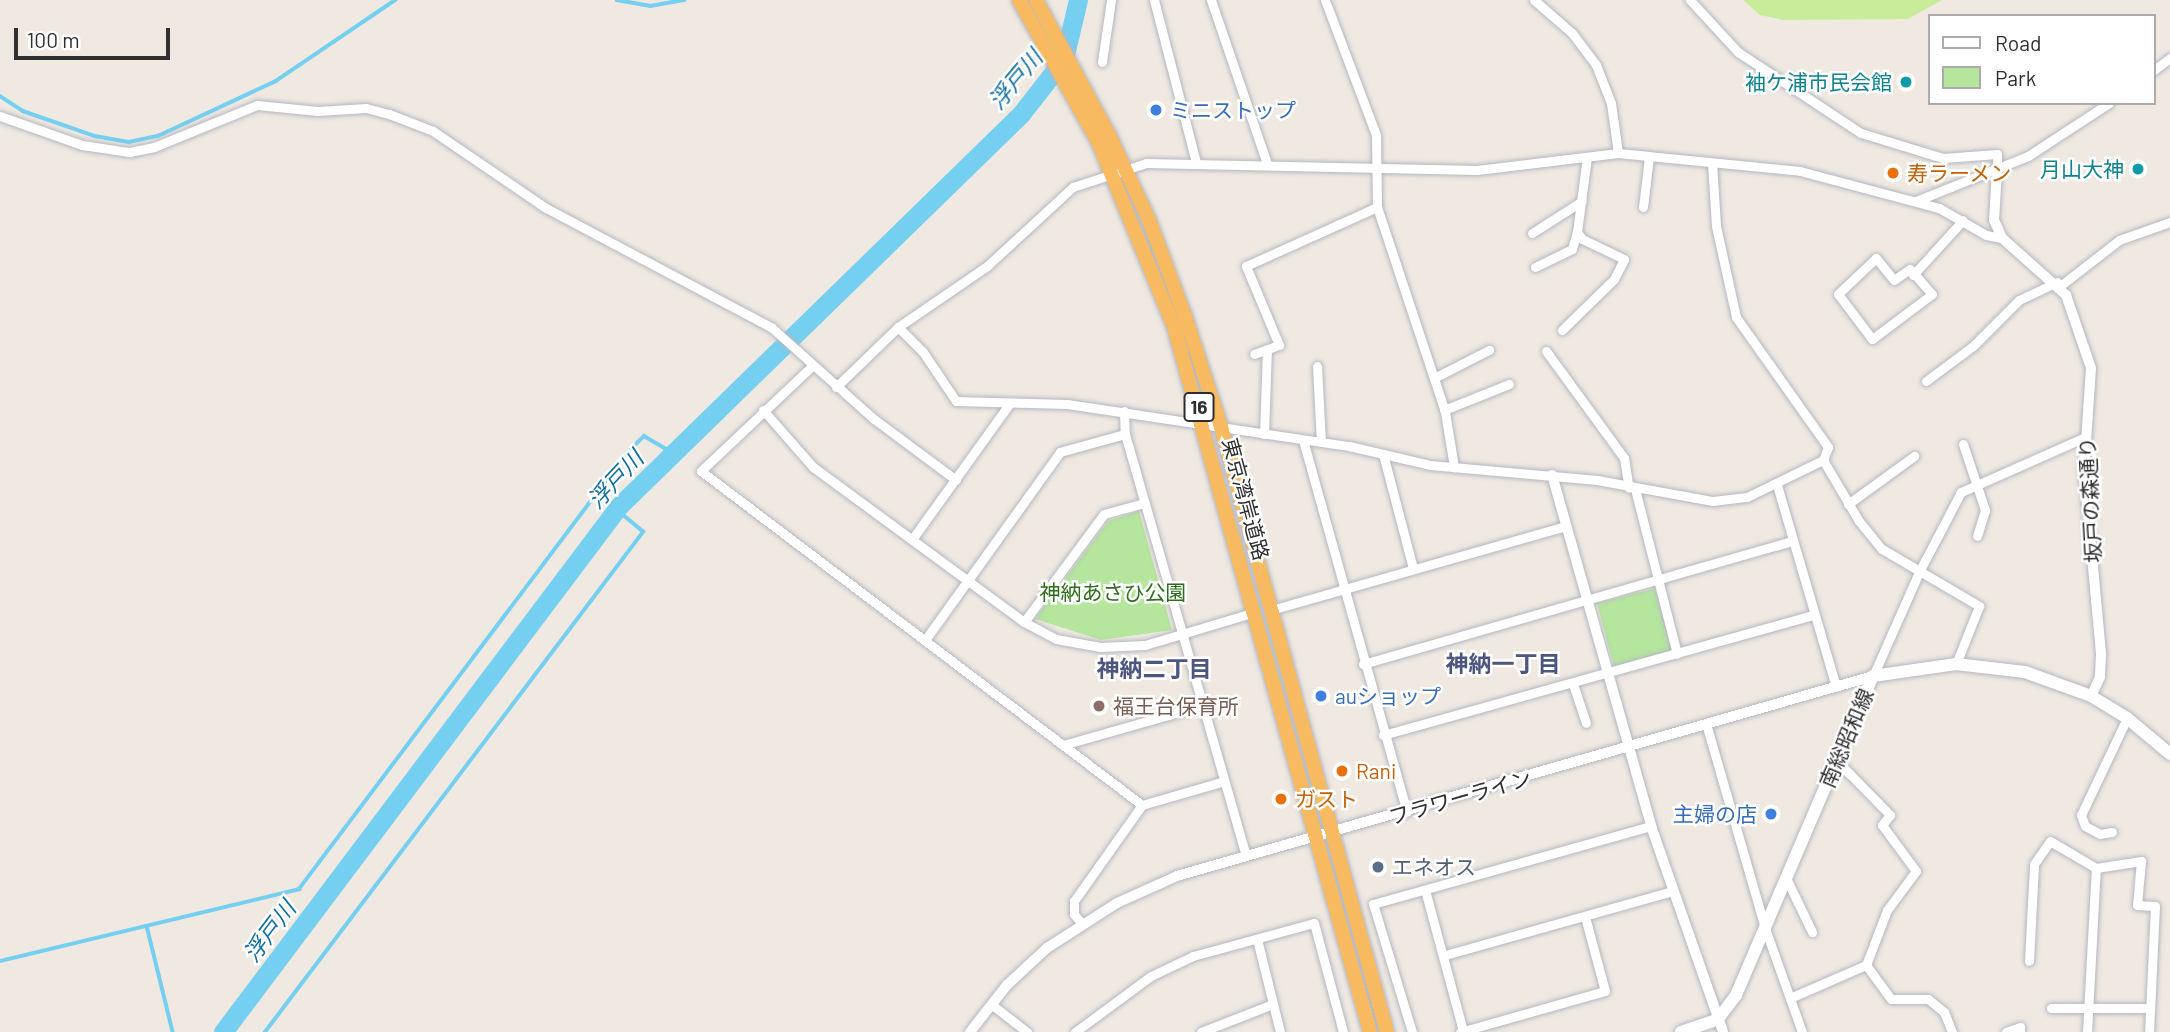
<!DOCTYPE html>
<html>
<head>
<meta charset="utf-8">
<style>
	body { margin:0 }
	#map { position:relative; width:2170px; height:1032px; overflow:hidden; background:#efe9e1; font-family:Barlow,"Noto Sans JP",sans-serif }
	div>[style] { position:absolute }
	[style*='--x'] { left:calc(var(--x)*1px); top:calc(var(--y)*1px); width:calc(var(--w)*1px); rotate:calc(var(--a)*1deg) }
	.green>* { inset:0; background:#b6e59e; transform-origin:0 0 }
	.pitch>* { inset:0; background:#c9ec9a }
	.stream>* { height:3.5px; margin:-1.75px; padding:0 1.75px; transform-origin:1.75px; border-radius:1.75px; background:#75cff0 }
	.river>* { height:19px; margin:-9.5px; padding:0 9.5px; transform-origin:9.5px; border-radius:9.5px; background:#75cff0 }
	.roads { filter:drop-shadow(0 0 2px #b4b7c1) drop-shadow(0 0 2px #b4b7c1) }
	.minor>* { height:9px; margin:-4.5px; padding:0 4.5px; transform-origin:4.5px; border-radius:4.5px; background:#fff }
	.tertiary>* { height:10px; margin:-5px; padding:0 5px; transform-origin:5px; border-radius:5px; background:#fff }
	.secondary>* { height:12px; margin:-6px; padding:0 6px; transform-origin:6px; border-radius:6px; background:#fff }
	.trunk>* { height:14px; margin:-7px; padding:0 7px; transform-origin:7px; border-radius:7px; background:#f8ba60 }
	.dots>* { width:19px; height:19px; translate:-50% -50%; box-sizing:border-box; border:4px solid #fff; border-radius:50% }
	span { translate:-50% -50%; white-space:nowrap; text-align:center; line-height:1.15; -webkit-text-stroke:5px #fff; paint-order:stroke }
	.shield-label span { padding:2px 5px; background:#fff; border:2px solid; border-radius:5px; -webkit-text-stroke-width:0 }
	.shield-label { font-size:19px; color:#2e2e2e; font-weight:700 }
	.culture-label { font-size:21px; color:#0d838f }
	.right { translate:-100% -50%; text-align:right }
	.shop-label { font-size:21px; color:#366cbe }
	.left { translate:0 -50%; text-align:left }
	.food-label { font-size:21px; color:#c56008 }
	.street-label { font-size:21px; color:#2e2e2e }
	.park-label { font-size:21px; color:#2c6e1b }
	.education-label { font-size:21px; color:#785e54 }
	.service-label { font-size:21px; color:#4e5e75 }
	.water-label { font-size:23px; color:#0d6fa3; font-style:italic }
	.neighbourhood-label { font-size:23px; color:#4d5680; font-weight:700 }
	.legend { position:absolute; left:1928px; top:14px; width:228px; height:91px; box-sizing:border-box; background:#fff; border:2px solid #ababab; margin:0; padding:9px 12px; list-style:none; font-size:21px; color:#2e2e2e }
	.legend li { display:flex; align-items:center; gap:14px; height:35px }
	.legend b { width:35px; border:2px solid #ababab }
	.scale { position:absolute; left:14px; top:28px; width:156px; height:32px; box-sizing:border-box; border:4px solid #2e2e2e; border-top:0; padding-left:9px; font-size:21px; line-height:24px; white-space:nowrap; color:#2e2e2e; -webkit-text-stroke:5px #fff; paint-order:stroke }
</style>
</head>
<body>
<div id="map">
	<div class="green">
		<i style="clip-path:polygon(1139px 511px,1172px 630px,1101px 640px,1035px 619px,1108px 521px)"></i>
		<i style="left:1655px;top:588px;width:65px;height:60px;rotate:75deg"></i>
	</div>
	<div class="pitch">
		<i style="clip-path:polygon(1743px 0,1942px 0,1908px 19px,1783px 20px,1760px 15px)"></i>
	</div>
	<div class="stream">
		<i style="--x:617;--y:0;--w:34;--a:10"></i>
		<i style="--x:650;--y:6;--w:35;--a:-10"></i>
		<i style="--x:0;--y:96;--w:27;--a:33"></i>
		<i style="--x:23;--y:111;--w:76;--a:19.1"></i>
		<i style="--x:95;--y:136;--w:35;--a:10"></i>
		<i style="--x:129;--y:142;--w:30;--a:-12"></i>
		<i style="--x:158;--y:136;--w:130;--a:-25"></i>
		<i style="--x:276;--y:81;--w:144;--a:-34.2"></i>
		<i style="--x:147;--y:926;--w:109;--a:76.2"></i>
		<i style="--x:0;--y:961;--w:308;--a:-13.5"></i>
		<i style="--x:299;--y:889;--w:546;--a:-53.05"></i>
		<i style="--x:627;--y:453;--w:24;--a:-45"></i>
		<i style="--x:644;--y:436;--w:34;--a:30"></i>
		<i style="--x:265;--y:1032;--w:627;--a:-52.91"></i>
		<i style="--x:643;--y:532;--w:34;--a:-140"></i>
	</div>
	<div class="river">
		<i style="--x:223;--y:1032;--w:658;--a:-53.03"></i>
		<i style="--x:619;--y:506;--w:561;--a:-44.28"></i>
		<i style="--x:1021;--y:114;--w:70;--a:-52"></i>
		<i style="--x:1064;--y:59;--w:61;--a:-76.7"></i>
	</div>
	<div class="roads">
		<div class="minor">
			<i style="--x:1154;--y:0;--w:167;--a:75.5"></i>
			<i style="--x:1211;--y:0;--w:173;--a:71.1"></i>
			<i style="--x:1325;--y:0;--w:144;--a:69.3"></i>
			<i style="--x:1376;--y:135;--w:72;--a:89.2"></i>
			<i style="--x:1377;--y:207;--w:216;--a:71.6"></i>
			<i style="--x:1445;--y:412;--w:56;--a:80.7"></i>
			<i style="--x:1534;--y:0;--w:50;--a:41"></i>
			<i style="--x:1572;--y:33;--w:40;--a:53"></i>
			<i style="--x:1596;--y:65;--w:41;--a:68.5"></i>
			<i style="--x:1611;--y:103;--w:50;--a:82"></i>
			<i style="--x:1690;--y:0;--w:71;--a:47.3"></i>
			<i style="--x:1738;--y:52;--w:147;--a:33.4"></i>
			<i style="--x:1861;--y:133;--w:86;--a:17"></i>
			<i style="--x:1943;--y:158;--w:54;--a:-4.2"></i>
			<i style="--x:1997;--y:154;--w:16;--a:90"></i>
			<i style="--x:1102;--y:62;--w:63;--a:-81.7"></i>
			<i style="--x:2154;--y:70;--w:20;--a:-37"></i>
			<i style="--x:0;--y:116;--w:87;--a:19.5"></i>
			<i style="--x:82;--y:145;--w:48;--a:8.5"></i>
			<i style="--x:129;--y:152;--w:25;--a:-11"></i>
			<i style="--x:154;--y:147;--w:111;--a:-22.2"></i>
			<i style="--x:257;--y:105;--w:61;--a:5.6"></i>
			<i style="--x:318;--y:111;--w:48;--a:-3.6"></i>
			<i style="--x:366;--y:108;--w:24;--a:15"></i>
			<i style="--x:389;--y:114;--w:47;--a:21.1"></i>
			<i style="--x:433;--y:131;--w:137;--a:34.3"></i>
			<i style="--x:546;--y:208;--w:255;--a:27.9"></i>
			<i style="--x:771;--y:327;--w:138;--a:41.8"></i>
			<i style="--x:874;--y:419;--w:102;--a:36.6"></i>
			<i style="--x:1916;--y:201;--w:121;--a:-21.9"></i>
			<i style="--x:2028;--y:156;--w:97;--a:-33.2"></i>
			<i style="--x:1643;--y:207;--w:50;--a:-83.2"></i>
			<i style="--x:1532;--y:233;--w:59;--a:-32.6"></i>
			<i style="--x:1876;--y:258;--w:28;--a:51"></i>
			<i style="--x:1894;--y:280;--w:19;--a:-35"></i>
			<i style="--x:1910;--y:269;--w:33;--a:49"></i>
			<i style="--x:1932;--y:294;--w:75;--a:143.1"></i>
			<i style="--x:1872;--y:339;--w:56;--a:-127.1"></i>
			<i style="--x:1838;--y:294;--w:52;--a:-43.5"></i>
			<i style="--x:1535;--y:267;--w:41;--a:-25.9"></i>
			<i style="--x:1572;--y:249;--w:18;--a:-74"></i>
			<i style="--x:1913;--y:275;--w:74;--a:-47.7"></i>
			<i style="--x:2060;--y:286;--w:75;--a:-37.9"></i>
			<i style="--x:2119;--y:240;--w:54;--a:-19.4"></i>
			<i style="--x:898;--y:327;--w:35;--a:45"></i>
			<i style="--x:923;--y:352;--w:59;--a:56"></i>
			<i style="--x:956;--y:401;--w:111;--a:1.5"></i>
			<i style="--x:1067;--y:404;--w:285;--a:8.5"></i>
			<i style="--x:1349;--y:446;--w:83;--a:13.2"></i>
			<i style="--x:1430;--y:465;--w:168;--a:5.1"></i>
			<i style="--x:1597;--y:480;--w:118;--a:10.3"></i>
			<i style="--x:1713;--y:501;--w:34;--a:-7"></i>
			<i style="--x:1747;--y:497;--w:85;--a:-26"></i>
			<i style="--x:1823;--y:460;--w:14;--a:-69"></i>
			<i style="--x:1828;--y:447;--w:159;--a:-125.3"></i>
			<i style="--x:1736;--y:317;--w:93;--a:-102.4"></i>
			<i style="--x:1716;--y:226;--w:63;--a:-93.6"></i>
			<i style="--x:1562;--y:330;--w:73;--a:-44.4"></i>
			<i style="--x:1614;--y:279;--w:22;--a:-63"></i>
			<i style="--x:1624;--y:259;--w:47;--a:-154.5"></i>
			<i style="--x:1582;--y:239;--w:9;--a:-126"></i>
			<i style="--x:1577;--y:232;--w:76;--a:-82.4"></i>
			<i style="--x:1546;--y:351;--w:132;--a:53.9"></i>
			<i style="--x:1624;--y:458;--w:30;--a:81"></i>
			<i style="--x:1254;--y:354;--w:27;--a:-20"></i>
			<i style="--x:1279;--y:345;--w:86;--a:-112.7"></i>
			<i style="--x:1246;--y:266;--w:144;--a:-24.2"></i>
			<i style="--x:813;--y:365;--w:154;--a:136.6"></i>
			<i style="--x:701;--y:471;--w:553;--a:37.14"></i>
			<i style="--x:1317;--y:366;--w:76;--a:87"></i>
			<i style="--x:1434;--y:378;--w:62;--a:-27"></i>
			<i style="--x:1926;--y:381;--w:59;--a:-36.7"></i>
			<i style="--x:1973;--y:346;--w:65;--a:-45"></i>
			<i style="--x:2019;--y:300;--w:42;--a:-25.3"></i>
			<i style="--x:836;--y:387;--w:86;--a:-44.1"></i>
			<i style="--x:898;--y:327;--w:108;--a:-34.4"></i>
			<i style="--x:987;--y:266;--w:117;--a:-42.6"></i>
			<i style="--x:1073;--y:187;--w:77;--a:-18.2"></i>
			<i style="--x:1146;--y:163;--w:331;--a:1.2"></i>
			<i style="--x:1477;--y:170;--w:142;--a:-6.9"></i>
			<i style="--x:1618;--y:153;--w:183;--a:5.6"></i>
			<i style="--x:1800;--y:171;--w:144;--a:14.9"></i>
			<i style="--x:1939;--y:208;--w:54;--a:29.9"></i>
			<i style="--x:1986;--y:235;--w:16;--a:11"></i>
			<i style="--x:763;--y:410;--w:76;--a:48.7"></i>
			<i style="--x:813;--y:467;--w:262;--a:36.3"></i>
			<i style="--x:1024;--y:622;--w:36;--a:28"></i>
			<i style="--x:1056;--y:639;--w:45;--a:10.3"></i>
			<i style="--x:1100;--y:647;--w:45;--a:-2.5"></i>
			<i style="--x:1145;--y:645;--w:115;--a:-16.7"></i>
			<i style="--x:1444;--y:410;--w:70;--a:-21.8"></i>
			<i style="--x:1124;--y:411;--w:23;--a:88"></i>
			<i style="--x:1125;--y:434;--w:439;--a:74"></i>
			<i style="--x:1264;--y:434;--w:85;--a:-88"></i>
			<i style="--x:1303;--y:440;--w:386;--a:74.4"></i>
			<i style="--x:1963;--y:444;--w:70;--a:71.6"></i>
			<i style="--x:1985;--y:510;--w:27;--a:107"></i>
			<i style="--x:1383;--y:454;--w:118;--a:75.3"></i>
			<i style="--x:1823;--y:460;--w:71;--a:59.5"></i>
			<i style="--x:1859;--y:521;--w:36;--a:51"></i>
			<i style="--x:1882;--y:549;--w:113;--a:30.4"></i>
			<i style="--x:1979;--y:606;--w:62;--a:111.6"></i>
			<i style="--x:1777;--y:485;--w:210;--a:73.7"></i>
			<i style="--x:1635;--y:489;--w:170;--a:75.7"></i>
			<i style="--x:1848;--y:504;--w:82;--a:-36"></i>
			<i style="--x:913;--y:538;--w:166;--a:-54.3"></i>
			<i style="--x:1271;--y:610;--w:307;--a:-15.9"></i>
			<i style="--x:1024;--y:622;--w:134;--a:-53.5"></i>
			<i style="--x:1104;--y:514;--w:41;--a:-15.4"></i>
			<i style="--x:925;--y:640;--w:231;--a:-54.3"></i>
			<i style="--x:1060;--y:452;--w:67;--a:-15.5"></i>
			<i style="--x:1363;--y:664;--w:445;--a:-16"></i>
			<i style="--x:1873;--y:676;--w:116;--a:-66.1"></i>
			<i style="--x:1920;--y:570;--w:88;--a:-62.3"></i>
			<i style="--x:1961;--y:492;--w:133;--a:-23.9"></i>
			<i style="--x:1573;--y:684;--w:41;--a:71.6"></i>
			<i style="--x:1707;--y:727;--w:212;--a:73.9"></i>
			<i style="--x:1766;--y:931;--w:107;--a:70.4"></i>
			<i style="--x:1383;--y:735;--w:446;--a:-15.6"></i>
			<i style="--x:1063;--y:745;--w:142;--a:-15.9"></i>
			<i style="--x:1836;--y:760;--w:77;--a:45.5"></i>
			<i style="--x:1890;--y:815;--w:13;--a:129"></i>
			<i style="--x:1882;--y:825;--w:57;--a:53.5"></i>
			<i style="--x:1916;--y:871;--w:49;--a:126.6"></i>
			<i style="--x:1887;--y:910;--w:59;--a:110.9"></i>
			<i style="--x:1866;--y:965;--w:42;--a:53.7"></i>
			<i style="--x:1891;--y:999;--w:37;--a:0"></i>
			<i style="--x:1928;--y:999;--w:21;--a:39"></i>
			<i style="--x:1944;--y:1012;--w:22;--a:68"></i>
			<i style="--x:2112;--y:832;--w:12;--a:171"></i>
			<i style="--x:2100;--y:834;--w:17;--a:-152"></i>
			<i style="--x:2085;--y:826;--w:12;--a:-110"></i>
			<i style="--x:2081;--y:815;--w:107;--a:-64.6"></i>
			<i style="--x:1787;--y:880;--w:58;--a:64.3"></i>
			<i style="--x:1425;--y:890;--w:146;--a:74.9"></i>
			<i style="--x:1082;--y:924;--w:13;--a:-129"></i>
			<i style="--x:1074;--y:914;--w:13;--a:-90"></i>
			<i style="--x:1074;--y:901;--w:118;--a:-54.7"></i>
			<i style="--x:1142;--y:805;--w:82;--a:-16.2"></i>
			<i style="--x:1257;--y:939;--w:96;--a:76.1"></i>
			<i style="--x:1445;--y:955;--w:237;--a:-15.7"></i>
			<i style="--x:2029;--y:961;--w:97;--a:-87"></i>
			<i style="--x:2034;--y:864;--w:28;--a:-55"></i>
			<i style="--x:2050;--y:841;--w:53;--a:30.4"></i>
			<i style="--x:2096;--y:868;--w:46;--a:-8.8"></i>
			<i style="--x:2141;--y:861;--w:44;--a:95.2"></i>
			<i style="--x:2137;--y:905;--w:18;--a:3"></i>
			<i style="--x:2155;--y:906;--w:126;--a:92.7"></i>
			<i style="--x:1790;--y:998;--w:83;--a:-23.5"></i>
			<i style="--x:991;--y:1004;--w:46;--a:37.9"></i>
			<i style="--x:2051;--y:1008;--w:99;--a:0"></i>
			<i style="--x:1075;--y:1032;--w:94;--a:-36.4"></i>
			<i style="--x:1151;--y:976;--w:47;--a:-25.5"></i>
			<i style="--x:1193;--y:956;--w:125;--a:-15.3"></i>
			<i style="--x:1314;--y:923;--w:113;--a:75.1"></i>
			<i style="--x:1201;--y:1032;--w:77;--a:-21.3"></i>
			<i style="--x:1412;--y:1032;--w:134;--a:-106.9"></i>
			<i style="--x:1373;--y:904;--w:289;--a:-15.7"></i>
			<i style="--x:1460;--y:1032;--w:151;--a:-15.8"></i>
			<i style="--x:1605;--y:991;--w:77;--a:-105.1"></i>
			<i style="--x:2006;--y:1032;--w:15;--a:-20"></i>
			<i style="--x:2020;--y:1027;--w:5;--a:90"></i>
			<i style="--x:2087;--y:1032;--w:164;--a:-86.9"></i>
		</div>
		<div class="tertiary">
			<i style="--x:1997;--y:170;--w:50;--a:93.4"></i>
			<i style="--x:1994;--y:220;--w:20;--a:66"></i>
			<i style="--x:2002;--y:238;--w:86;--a:41.7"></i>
			<i style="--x:2066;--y:295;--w:77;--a:71.1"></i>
			<i style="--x:2091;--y:368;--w:102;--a:93.9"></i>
			<i style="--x:2084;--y:470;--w:186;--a:84.7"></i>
			<i style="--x:2101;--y:655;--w:22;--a:93"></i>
			<i style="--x:2100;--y:677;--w:21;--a:115"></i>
			<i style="--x:1552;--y:475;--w:365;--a:74.2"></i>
			<i style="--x:1651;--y:826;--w:218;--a:70.7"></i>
			<i style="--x:970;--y:1032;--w:60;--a:-51.8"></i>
			<i style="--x:1007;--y:985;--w:54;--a:-42.8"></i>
			<i style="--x:1047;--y:948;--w:83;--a:-32.7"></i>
			<i style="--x:1117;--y:903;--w:66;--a:-24.2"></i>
			<i style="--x:1177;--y:876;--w:724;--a:-16.03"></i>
		</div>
		<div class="secondary">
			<i style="--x:1681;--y:1032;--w:39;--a:-19"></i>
			<i style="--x:1718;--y:1019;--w:30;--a:-53"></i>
			<i style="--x:1736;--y:995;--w:347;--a:-66.8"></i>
			<i style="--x:1873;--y:676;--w:84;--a:-8.2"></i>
			<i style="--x:1956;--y:664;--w:69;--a:6.6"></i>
			<i style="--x:2025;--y:672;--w:70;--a:20"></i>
			<i style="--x:2091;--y:696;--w:42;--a:31.4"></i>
			<i style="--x:2127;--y:718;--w:56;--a:39.9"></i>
		</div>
		<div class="trunk">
			<i style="--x:1019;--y:0;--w:165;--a:60.9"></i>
			<i style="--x:1099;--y:144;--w:198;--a:67.7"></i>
			<i style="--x:1174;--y:327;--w:732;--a:74.46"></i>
			<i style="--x:1036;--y:0;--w:156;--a:61.6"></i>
			<i style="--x:1110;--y:137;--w:92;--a:64.8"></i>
			<i style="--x:1149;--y:220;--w:106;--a:69.5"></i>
			<i style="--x:1186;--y:319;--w:114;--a:72"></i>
			<i style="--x:1221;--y:427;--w:627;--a:74.66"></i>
		</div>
	</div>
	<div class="dots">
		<i style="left:1906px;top:82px;background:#0f9aa8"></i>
		<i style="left:1156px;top:110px;background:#3f7fe0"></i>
		<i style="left:2138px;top:169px;background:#0f9aa8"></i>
		<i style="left:1893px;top:173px;background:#e8710a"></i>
		<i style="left:1321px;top:696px;background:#3f7fe0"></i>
		<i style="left:1099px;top:706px;background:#8d6e63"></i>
		<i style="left:1342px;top:771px;background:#e8710a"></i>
		<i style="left:1281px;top:799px;background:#e8710a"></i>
		<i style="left:1771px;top:814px;background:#3f7fe0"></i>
		<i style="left:1378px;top:867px;background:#5c6f8a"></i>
	</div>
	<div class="shield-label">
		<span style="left:1199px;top:407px">16</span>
	</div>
	<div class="culture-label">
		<span class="right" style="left:1892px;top:82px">袖ケ浦市民会館</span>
		<span class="right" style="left:2124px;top:169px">月山大神</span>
	</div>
	<div class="shop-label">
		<span class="left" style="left:1170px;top:110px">ミニストップ</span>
		<span class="left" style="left:1335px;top:696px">auショップ</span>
		<span class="right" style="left:1757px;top:814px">主婦の店</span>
	</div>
	<div class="food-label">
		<span class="left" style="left:1907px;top:173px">寿ラーメン</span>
		<span class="left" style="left:1356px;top:771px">Rani</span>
		<span class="left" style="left:1295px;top:799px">ガスト</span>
	</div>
	<div class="street-label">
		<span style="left:1246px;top:499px;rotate:75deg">東京湾岸道路</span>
		<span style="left:2090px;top:500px;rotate:-93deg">坂戸の森通り</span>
		<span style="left:1846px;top:738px;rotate:-67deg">南総昭和線</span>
		<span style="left:1460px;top:797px;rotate:-16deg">フラワーライン</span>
	</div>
	<div class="park-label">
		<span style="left:1113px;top:592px">神納あさひ公園</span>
	</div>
	<div class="education-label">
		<span class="left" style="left:1113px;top:706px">福王台保育所</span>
	</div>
	<div class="service-label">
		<span class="left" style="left:1392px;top:867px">エネオス</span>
	</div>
	<div class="water-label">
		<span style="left:1015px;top:79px;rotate:-50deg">浮戸川</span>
		<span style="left:615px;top:479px;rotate:-47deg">浮戸川</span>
		<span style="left:269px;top:931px;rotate:-53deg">浮戸川</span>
	</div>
	<div class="neighbourhood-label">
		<span style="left:1503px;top:663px">神納一丁目</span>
		<span style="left:1154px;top:668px">神納二丁目</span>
	</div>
	<ul class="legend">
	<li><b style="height:9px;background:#fff"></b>Road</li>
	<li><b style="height:19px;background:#b6e59e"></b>Park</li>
	</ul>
	<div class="scale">100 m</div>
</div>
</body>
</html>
